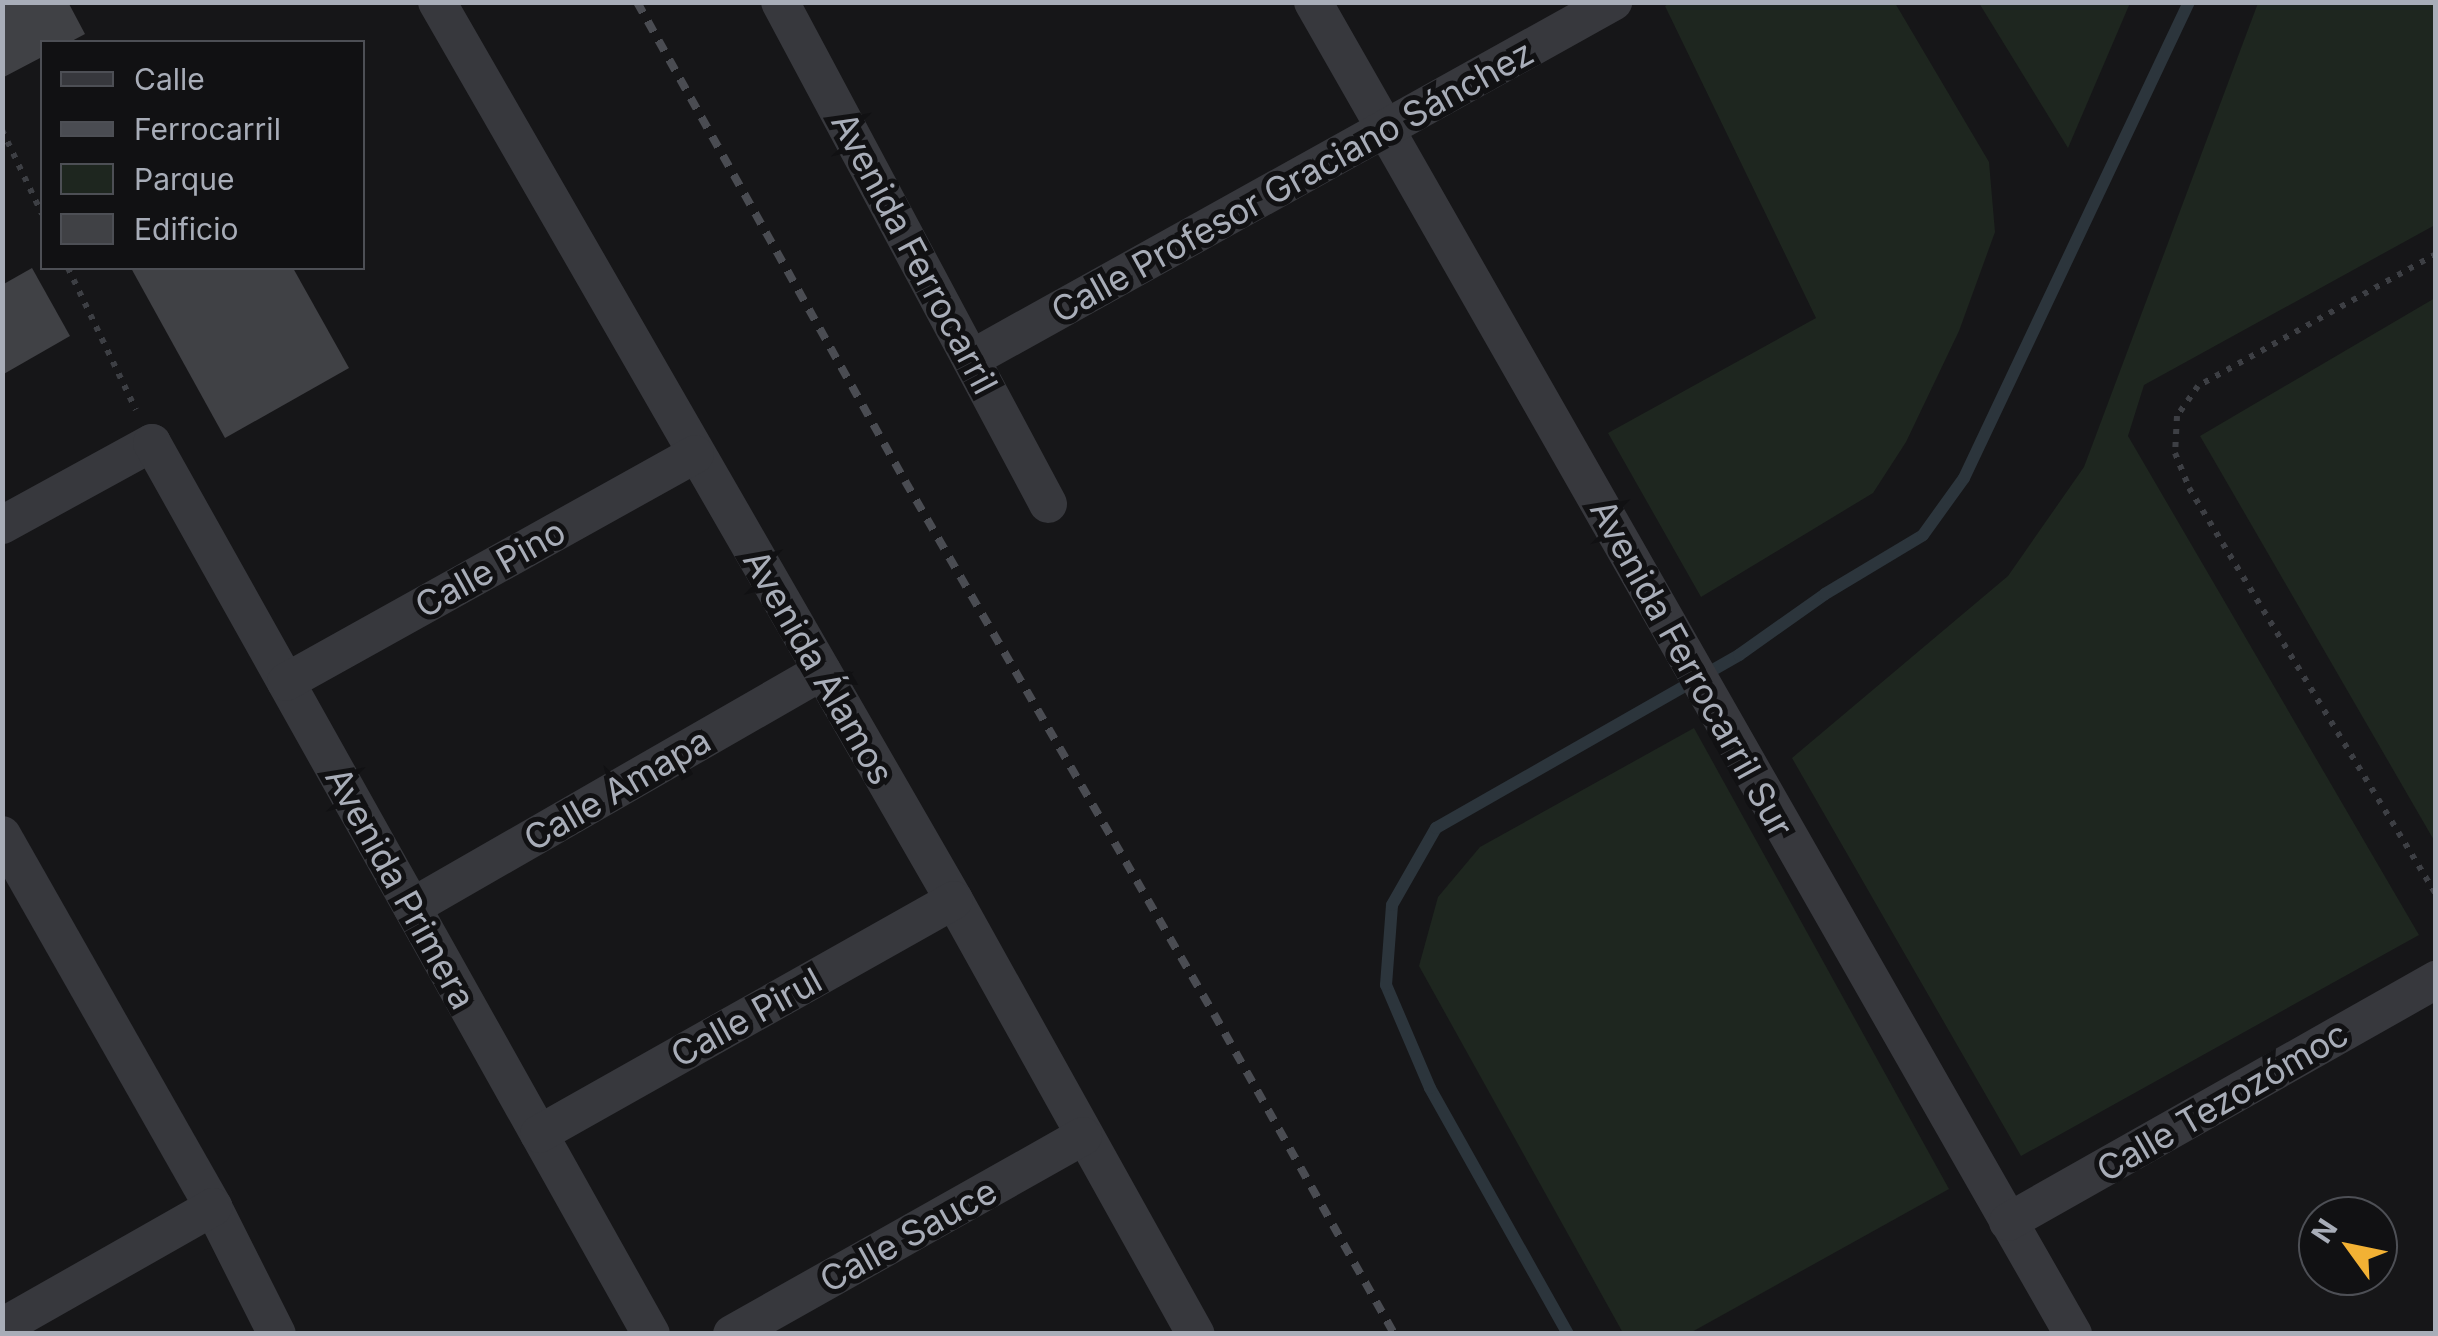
<!DOCTYPE html>
<html>
<head>
<meta charset="utf-8">
<style>
	body { margin:0 }
	#map { position:relative; width:2438px; height:1336px; overflow:hidden; background:#161618; font-family:Inter,sans-serif }
	div>[style] { position:absolute }
	[style*='--x'] { left:calc(var(--x)*1px); top:calc(var(--y)*1px); width:calc(var(--w)*1px); rotate:calc(var(--a)*1deg) }
	.green>* { inset:0; background:#1e261f }
	.stream>* { height:12px; margin:-6px; padding:0 6px; transform-origin:6px; border-radius:6px; background:#2c353c }
	.building>* { inset:0; background:#404145 }
	.path>* { height:6px; margin-top:-3px; transform-origin:0; background:repeating-linear-gradient(90deg,#3d3f44 0 5px,transparent 0 13px) }
	.minor>* { height:38px; margin:-19px; padding:0 19px; transform-origin:19px; border-radius:19px; background:#37383d }
	.rail>* { height:8px; margin-top:-4px; transform-origin:0; background:repeating-linear-gradient(90deg,#4a4c52 0 12px,transparent 0 22px) }
	span { translate:-50% -50%; white-space:nowrap; text-align:center; line-height:1.15; -webkit-text-stroke:10px #111113; paint-order:stroke }
	.street-label { font-size:35px; color:#a8adb8 }
	.frame { position:absolute; inset:0; border:5px solid #a8adb8; pointer-events:none }
	.legend { position:absolute; left:40px; top:40px; width:325px; height:230px; box-sizing:border-box; background:#111113; border:2px solid #4d4f55; margin:0; padding:12px 18px; list-style:none; font-size:30px; color:#a8adb8 }
	.legend li { display:flex; align-items:center; gap:20px; height:50px }
	.legend b { width:50px; border:2px solid #4d4f55 }
	.north { position:absolute; left:2298px; top:1196px; width:100px; height:100px; box-sizing:border-box; background:#111113; border:2px solid #4d4f55; border-radius:50%; rotate:303deg; font-size:28px; font-weight:700; line-height:40px; text-align:center; color:#a8adb8 }
	.north::after { content:''; display:block; margin:auto; width:35px; height:45px; background:#f2b134; clip-path:polygon(50% 0,100% 100%,50% 72%,0 100%) }
</style>
</head>
<body>
<div id="map">
	<div class="green">
		<i style="clip-path:polygon(1670px 3px,1895px 3px,1989px 162px,1995px 232px,1959px 331px,1906px 442px,1873px 493px,1701px 597px,1608px 433px,1816px 318px,1665px 6px)"></i>
		<i style="clip-path:polygon(1979px 3px,2130px 3px,2068px 148px)"></i>
		<i style="clip-path:polygon(2258px 3px,2435px 3px,2435px 225px,2144px 385px,2128px 436px,2419px 935px,2021px 1156px,1792px 758px,2008px 576px,2084px 467px)"></i>
		<i style="clip-path:polygon(2435px 298px,2435px 842px,2200px 436px)"></i>
		<i style="clip-path:polygon(1694px 728px,1949px 1189px,1690px 1333px,1623px 1333px,1419px 966px,1438px 897px,1480px 847px)"></i>
	</div>
	<div class="stream">
		<i style="--x:1568;--y:1334;--w:282;--a:-119.3"></i>
		<i style="--x:1430;--y:1088;--w:112;--a:-113.1"></i>
		<i style="--x:1386;--y:985;--w:80;--a:-85.7"></i>
		<i style="--x:1392;--y:905;--w:89;--a:-60.3"></i>
		<i style="--x:1436;--y:828;--w:349;--a:-29.7"></i>
		<i style="--x:1739;--y:655;--w:105;--a:-35.3"></i>
		<i style="--x:1825;--y:594;--w:114;--a:-31"></i>
		<i style="--x:1923;--y:535;--w:70;--a:-54.3"></i>
		<i style="--x:1964;--y:478;--w:526;--a:-64.7"></i>
	</div>
	<div class="building">
		<i style="clip-path:polygon(2px 2px,68px 2px,85px 34px,70px 42px,42px 42px,42px 57px,2px 78px)"></i>
		<i style="clip-path:polygon(32px 268px,70px 336px,2px 375px,2px 285px)"></i>
		<i style="clip-path:polygon(131px 268px,293px 268px,349px 368px,225px 438px)"></i>
	</div>
	<div class="path">
		<i style="--x:2;--y:130;--w:93;--a:64.5"></i>
		<i style="--x:2436;--y:254;--w:272;--a:151"></i>
		<i style="--x:2198;--y:386;--w:37;--a:125"></i>
		<i style="--x:2177;--y:416;--w:37;--a:93"></i>
		<i style="--x:2175;--y:453;--w:38;--a:68"></i>
		<i style="--x:2189;--y:488;--w:476;--a:58.7"></i>
		<i style="--x:68;--y:268;--w:157;--a:64.4"></i>
	</div>
	<div class="minor">
		<i style="--x:437;--y:2;--w:1036;--a:60.07"></i>
		<i style="--x:954;--y:900;--w:497;--a:60.9"></i>
		<i style="--x:780;--y:2;--w:569;--a:61.9"></i>
		<i style="--x:1313;--y:2;--w:1534;--a:60.29"></i>
		<i style="--x:971;--y:359;--w:735;--a:-29.08"></i>
		<i style="--x:2;--y:525;--w:171;--a:-28.7"></i>
		<i style="--x:152;--y:443;--w:1021;--a:60.75"></i>
		<i style="--x:286;--y:682;--w:468;--a:-29.1"></i>
		<i style="--x:2;--y:835;--w:428;--a:60.4"></i>
		<i style="--x:213;--y:1207;--w:142;--a:63.3"></i>
		<i style="--x:412;--y:907;--w:473;--a:-29.9"></i>
		<i style="--x:539;--y:1134;--w:476;--a:-29.4"></i>
		<i style="--x:2008;--y:1222;--w:492;--a:-29.5"></i>
		<i style="--x:2;--y:1327;--w:243;--a:-29.6"></i>
		<i style="--x:732;--y:1334;--w:403;--a:-29.4"></i>
	</div>
	<div class="rail">
		<i style="--x:637;--y:2;--w:549;--a:60.77"></i>
		<i style="--x:905;--y:481;--w:616;--a:59.9"></i>
		<i style="--x:1214;--y:1014;--w:367;--a:60.6"></i>
	</div>
	<div class="street-label">
		<span style="left:1292px;top:181px;rotate:-29deg">Calle Profesor Graciano Sánchez</span>
		<span style="left:915px;top:253px;rotate:62deg">Avenida Ferrocarril</span>
		<span style="left:490px;top:568px;rotate:-29deg">Calle Pino</span>
		<span style="left:819px;top:667px;rotate:60deg">Avenida Álamos</span>
		<span style="left:1692px;top:668px;rotate:61deg">Avenida Ferrocarril Sur</span>
		<span style="left:617px;top:789px;rotate:-30deg">Calle Amapa</span>
		<span style="left:401px;top:888px;rotate:61deg">Avenida Primera</span>
		<span style="left:746px;top:1017px;rotate:-29deg">Calle Pirul</span>
		<span style="left:2222px;top:1101px;rotate:-30deg">Calle Tezozómoc</span>
		<span style="left:908px;top:1235px;rotate:-29deg">Calle Sauce</span>
	</div>
	<div class="frame"></div>
	<ul class="legend">
	<li><b style="height:12px;background:#37383d"></b>Calle</li>
	<li><b style="height:12px;background:#4a4c52"></b>Ferrocarril</li>
	<li><b style="height:28px;background:#1e261f"></b>Parque</li>
	<li><b style="height:28px;background:#404145"></b>Edificio</li>
	</ul>
	<div class="north">N</div>
</div>
</body>
</html>
